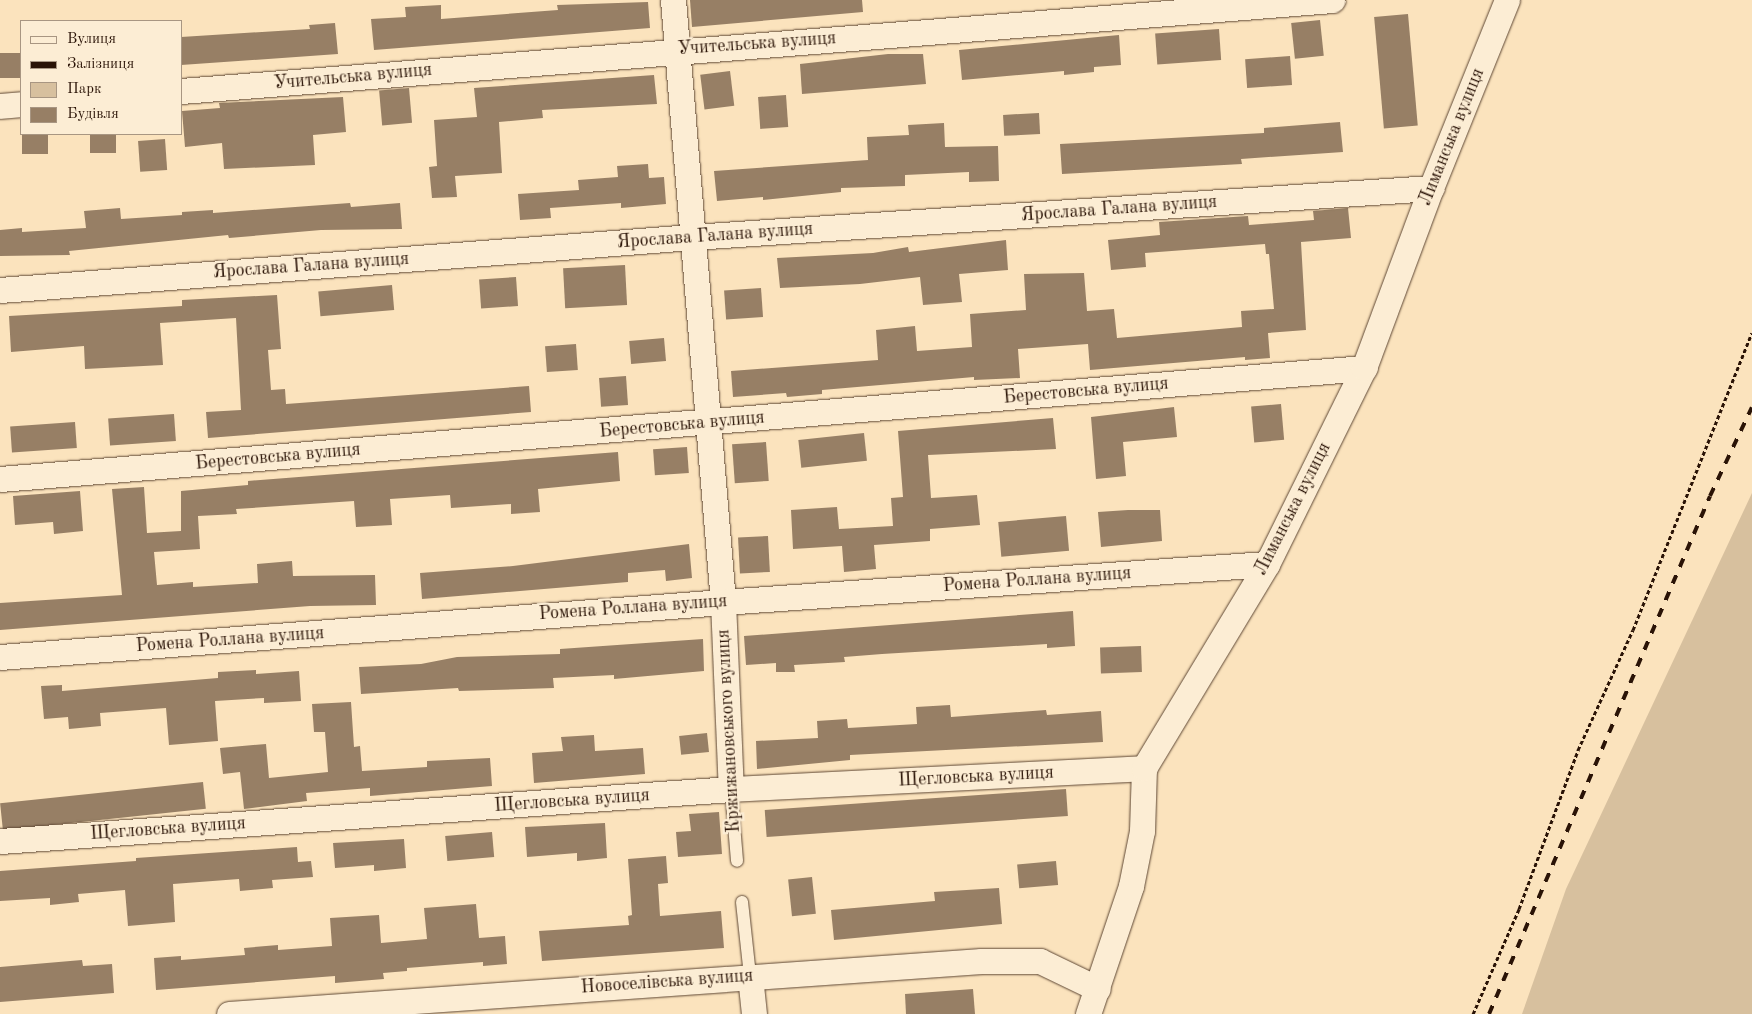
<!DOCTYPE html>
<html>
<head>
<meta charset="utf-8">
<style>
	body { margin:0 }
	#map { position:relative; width:1752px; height:1014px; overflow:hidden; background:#fbe3bd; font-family:"Old Standard TT",serif }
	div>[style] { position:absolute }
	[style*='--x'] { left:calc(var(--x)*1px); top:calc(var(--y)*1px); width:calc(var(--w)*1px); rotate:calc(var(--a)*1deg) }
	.green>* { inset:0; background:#d7c09e }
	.building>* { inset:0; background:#977f65; transform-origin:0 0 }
	.path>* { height:3px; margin-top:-1.5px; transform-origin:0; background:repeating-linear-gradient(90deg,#2a1306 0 4px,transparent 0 6.5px) }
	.roads { filter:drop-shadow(0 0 1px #5e4734) drop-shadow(0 0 1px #5e4734) }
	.lane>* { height:12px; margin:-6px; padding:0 6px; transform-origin:6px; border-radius:6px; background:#fcedd4 }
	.street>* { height:25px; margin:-12.5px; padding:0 12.5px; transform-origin:12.5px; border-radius:12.5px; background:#fcedd4 }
	.rail>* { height:4px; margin-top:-2px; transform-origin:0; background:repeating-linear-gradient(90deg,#2a1306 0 9px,transparent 0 18px) }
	span { translate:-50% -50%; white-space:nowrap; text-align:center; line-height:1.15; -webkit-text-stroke:4.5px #fcedd4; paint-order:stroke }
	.street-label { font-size:18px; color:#2a1306 }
	.legend { position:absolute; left:20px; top:20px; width:162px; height:115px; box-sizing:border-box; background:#fcedd4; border:1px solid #a89682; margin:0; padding:6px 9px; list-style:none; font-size:15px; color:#2a1306 }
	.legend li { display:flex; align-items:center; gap:10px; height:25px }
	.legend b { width:25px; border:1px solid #a89682 }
</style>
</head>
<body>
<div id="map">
	<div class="green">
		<i style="clip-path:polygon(1752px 493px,1752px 1014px,1522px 1014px,1566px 889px)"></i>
	</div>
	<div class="building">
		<i style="clip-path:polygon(690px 0,862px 0,863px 12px,692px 27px)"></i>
		<i style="clip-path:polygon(648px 2px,650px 28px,374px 50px,371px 19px,406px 17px,405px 7px,441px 5px,441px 19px,558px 10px,557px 5px)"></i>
		<i style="left:1408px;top:14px;width:112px;height:34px;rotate:85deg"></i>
		<i style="left:1320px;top:20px;width:36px;height:29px;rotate:84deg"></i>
		<i style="clip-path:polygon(335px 23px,338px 54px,181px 65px,181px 37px,310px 29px,309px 25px)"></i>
		<i style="left:1219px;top:29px;width:31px;height:64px;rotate:86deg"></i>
		<i style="clip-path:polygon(1119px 35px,1121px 65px,1094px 67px,1094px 72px,1064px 75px,1064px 71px,962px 80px,959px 50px)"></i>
		<i style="left:21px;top:53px;width:25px;height:21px;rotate:90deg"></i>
		<i style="clip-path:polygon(888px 54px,923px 54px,926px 84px,802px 94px,800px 64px)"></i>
		<i style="left:1290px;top:56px;width:29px;height:45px;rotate:86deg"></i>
		<i style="left:730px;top:71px;width:35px;height:30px;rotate:83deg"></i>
		<i style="clip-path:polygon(654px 75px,657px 104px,542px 110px,543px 118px,499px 122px,502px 173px,455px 176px,457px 197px,432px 198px,429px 167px,437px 166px,434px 120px,477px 117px,474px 88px)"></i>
		<i style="left:409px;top:88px;width:35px;height:30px;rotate:85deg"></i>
		<i style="left:786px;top:95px;width:32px;height:28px;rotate:86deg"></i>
		<i style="clip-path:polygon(343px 97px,346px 132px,313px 135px,315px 165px,224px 169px,222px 143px,185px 147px,182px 111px,220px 108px,219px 103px)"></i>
		<i style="left:1039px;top:113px;width:21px;height:36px;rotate:87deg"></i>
		<i style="clip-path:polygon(1340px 122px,1343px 152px,1241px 159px,1242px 164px,1062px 174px,1060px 144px,1264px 133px,1264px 128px)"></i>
		<i style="clip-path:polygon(944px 123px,945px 147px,998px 146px,999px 181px,969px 182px,969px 172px,905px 175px,905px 186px,841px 188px,841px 192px,763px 200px,763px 197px,717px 201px,714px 171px,868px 160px,867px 137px,909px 135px,908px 125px)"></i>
		<i style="left:22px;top:134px;width:26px;height:20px"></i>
		<i style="left:90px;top:134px;width:26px;height:19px"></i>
		<i style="left:165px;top:139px;width:31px;height:27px;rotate:86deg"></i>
		<i style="clip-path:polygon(648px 164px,649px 178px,664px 177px,666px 204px,621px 208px,621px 203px,550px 208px,551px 218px,520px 220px,518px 194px,579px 190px,578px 180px,618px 177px,617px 166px)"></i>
		<i style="clip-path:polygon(350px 203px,351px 207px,400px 203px,402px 229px,321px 230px,229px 238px,228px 235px,69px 251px,70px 255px,0 256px,0 230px,22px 228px,22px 232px,86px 228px,84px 211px,120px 208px,121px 219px,182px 215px,182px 212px,213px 210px,213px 213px)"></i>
		<i style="clip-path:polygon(1348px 208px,1351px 238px,1301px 242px,1306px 330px,1268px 333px,1270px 358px,1245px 360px,1245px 357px,1090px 370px,1088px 344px,1018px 349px,1020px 378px,974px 380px,974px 377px,822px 390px,822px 394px,787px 397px,786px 393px,733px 397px,731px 371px,878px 360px,876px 330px,915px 326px,917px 351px,972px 347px,970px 314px,1026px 310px,1024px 274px,1084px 273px,1087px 311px,1114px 309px,1117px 338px,1242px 327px,1241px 311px,1274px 309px,1269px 254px,1266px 254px,1265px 244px,1145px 253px,1146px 267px,1111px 270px,1108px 240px,1160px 235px,1159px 222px,1248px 216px,1249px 225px,1314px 220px,1313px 211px)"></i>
		<i style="clip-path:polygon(1006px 240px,1008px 270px,959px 274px,962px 302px,923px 305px,920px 277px,860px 284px,780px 288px,777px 258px,873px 253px,908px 247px,909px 252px)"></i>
		<i style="left:625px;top:265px;width:40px;height:62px;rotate:87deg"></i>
		<i style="left:516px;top:277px;width:29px;height:37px;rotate:86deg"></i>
		<i style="left:392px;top:285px;width:25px;height:74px;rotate:85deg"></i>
		<i style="left:761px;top:288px;width:29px;height:37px;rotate:86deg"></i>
		<i style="clip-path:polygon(277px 295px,281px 349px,268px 350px,271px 390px,285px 389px,286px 404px,529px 386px,531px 412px,208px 438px,206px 412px,241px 410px,236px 318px,160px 323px,163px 365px,85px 369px,84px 346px,11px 352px,9px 316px,182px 306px,182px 300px)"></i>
		<i style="left:664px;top:338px;width:23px;height:35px;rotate:85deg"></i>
		<i style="left:576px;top:344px;width:26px;height:31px;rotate:86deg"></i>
		<i style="left:626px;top:376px;width:29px;height:27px;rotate:86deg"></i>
		<i style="left:1281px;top:404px;width:36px;height:30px;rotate:85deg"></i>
		<i style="clip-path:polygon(1174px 407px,1177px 437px,1123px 442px,1126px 476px,1096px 479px,1091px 417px)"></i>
		<i style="left:174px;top:414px;width:27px;height:66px;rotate:86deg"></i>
		<i style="clip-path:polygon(1053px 418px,1056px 449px,928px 455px,931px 498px,977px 495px,980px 525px,930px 529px,930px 541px,874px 545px,876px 569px,844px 572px,842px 546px,793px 549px,791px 510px,837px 507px,839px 529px,893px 526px,891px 498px,903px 497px,898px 431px)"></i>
		<i style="left:75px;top:422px;width:26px;height:65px;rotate:86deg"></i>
		<i style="left:864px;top:433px;width:28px;height:66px;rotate:84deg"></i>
		<i style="left:766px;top:442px;width:39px;height:34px;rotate:86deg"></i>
		<i style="left:687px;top:447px;width:26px;height:34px;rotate:86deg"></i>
		<i style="clip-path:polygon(618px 452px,620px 481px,538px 489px,540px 512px,511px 514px,511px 504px,451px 508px,450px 495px,390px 499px,392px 525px,356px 527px,354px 501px,236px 509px,237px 514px,198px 516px,200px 549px,154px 552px,157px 585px,193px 582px,193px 587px,258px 583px,257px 564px,292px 561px,293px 576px,375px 575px,376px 605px,310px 606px,0 630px,0 603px,122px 595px,112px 489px,144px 487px,147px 533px,181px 531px,181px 491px,248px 485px,248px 481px)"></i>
		<i style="clip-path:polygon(80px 491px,83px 531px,54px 534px,53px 522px,15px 525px,13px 496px)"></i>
		<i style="clip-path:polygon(1128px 510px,1160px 510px,1162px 541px,1101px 547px,1098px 512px)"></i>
		<i style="left:1066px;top:516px;width:35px;height:68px;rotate:85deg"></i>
		<i style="left:768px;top:536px;width:36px;height:30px;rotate:87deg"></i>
		<i style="clip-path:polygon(689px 544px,692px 578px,666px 581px,665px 570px,628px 573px,628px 582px,422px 599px,420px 573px,513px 566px)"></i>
		<i style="clip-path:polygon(1073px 611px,1075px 646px,1047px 648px,1047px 644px,882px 654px,844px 657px,845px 662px,794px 665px,795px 672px,776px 672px,776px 663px,746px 665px,744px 636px)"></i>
		<i style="clip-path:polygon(703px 639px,704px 671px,614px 679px,614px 675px,553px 678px,554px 688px,459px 691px,458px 688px,361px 694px,359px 667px,421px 664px,457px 657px,560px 654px,560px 649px)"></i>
		<i style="left:1141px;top:646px;width:26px;height:41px;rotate:88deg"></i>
		<i style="clip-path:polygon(256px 670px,256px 674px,299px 671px,301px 701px,264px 703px,264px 698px,215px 701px,218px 741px,169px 745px,166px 708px,100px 713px,101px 726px,69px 729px,68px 717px,44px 719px,41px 686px,62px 685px,62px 691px,218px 678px,218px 672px)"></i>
		<i style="clip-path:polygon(351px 702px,354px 747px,360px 746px,362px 771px,427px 767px,427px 761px,490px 758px,492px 786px,370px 796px,370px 788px,306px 793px,307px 801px,244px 809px,240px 772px,223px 774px,220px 748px,266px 744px,269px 778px,328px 772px,325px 732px,314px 732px,312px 704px)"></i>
		<i style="clip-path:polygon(950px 705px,951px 717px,1046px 710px,1047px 715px,1101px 711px,1103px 742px,850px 755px,850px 760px,757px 769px,756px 741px,818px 738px,817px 721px,847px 719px,848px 728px,917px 724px,916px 707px)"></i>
		<i style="left:707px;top:733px;width:19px;height:28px;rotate:84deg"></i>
		<i style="clip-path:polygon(594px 735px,595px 751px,643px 748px,645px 774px,534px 783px,532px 753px,563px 751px,561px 737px)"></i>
		<i style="left:203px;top:782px;width:27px;height:204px;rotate:84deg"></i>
		<i style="left:1066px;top:789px;width:27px;height:302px;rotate:86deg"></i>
		<i style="clip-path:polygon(719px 812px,722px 854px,678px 857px,676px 832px,691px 831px,689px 814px)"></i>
		<i style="clip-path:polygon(605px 823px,607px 858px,577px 861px,577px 853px,527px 857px,525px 827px)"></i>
		<i style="left:492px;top:832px;width:25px;height:47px;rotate:85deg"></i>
		<i style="clip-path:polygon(404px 839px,406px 868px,374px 871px,374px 865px,335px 868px,333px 843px)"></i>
		<i style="clip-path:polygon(297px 847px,298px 862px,311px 861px,313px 877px,272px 880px,273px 888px,240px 891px,239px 879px,173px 884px,175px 922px,128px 926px,125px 890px,78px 894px,79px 902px,50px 905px,50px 898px,0 901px,0 871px,136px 861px,136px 858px)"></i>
		<i style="clip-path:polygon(666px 856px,668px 883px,658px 884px,660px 916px,721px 911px,724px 948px,542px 961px,539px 931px,629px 925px,628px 916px,632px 915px,628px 859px)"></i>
		<i style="left:1056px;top:861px;width:24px;height:39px;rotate:85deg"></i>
		<i style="left:812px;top:877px;width:37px;height:24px;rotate:84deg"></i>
		<i style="clip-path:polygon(999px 888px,1002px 924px,834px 940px,831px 910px,935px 901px,934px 892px)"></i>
		<i style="clip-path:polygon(476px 904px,479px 938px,505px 936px,507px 964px,483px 966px,483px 962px,407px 968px,407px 971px,383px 973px,384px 979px,335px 983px,335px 976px,156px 990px,154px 958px,181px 956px,181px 960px,245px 955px,244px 948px,278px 945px,278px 950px,332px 946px,330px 918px,379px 915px,381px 943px,427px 939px,424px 908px)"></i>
		<i style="clip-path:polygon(82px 960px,83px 966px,112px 964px,114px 993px,0 1002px,0 967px)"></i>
		<i style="clip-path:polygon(973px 989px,975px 1014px,906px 1014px,905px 994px)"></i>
	</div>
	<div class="path">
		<i style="--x:1473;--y:1014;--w:115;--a:-66.3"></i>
		<i style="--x:1519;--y:909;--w:170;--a:-69.6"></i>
		<i style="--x:1578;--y:750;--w:132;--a:-65.4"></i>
		<i style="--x:1633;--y:630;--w:320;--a:-68.2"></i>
	</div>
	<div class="roads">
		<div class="lane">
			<i style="--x:731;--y:789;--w:72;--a:85.2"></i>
			<i style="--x:742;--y:902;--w:74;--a:83.8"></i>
		</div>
		<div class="street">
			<i style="--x:673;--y:0;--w:604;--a:85.25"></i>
			<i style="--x:723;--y:602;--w:187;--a:87.6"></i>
			<i style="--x:181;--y:91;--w:1155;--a:-4.52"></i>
			<i style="--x:0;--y:106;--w:21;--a:-5"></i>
			<i style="--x:0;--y:290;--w:694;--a:-4.38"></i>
			<i style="--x:692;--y:237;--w:741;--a:-3.79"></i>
			<i style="--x:0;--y:479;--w:1369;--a:-4.65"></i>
			<i style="--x:0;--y:657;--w:725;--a:-4.35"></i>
			<i style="--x:723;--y:602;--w:545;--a:-4"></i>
			<i style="--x:0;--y:841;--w:733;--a:-4.07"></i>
			<i style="--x:731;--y:789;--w:414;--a:-2.9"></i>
			<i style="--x:750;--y:976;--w:38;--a:84"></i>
			<i style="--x:229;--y:1014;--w:754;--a:-4.03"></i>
			<i style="--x:981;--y:961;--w:59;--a:0"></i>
			<i style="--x:1040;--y:961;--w:64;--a:25.8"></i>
			<i style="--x:1088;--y:1014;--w:135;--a:-71.4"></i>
			<i style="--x:1131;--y:886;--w:56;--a:-78.7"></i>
			<i style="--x:1142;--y:831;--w:63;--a:-88.2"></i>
			<i style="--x:1144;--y:768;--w:238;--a:-58.9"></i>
			<i style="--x:1267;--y:564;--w:219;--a:-63.7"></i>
			<i style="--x:1364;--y:368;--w:192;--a:-69.6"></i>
			<i style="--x:1431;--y:188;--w:203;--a:-68"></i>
		</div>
	</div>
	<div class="rail">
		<i style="--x:1489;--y:1014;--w:563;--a:-66.89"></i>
		<i style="--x:1710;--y:496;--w:98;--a:-64.7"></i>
	</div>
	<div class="street-label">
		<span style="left:757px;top:44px;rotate:-4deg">Учительська вулиця</span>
		<span style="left:353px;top:77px;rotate:-5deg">Учительська вулиця</span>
		<span style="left:1452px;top:137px;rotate:-68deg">Лиманська вулиця</span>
		<span style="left:1119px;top:209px;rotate:-4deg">Ярослава Галана вулиця</span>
		<span style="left:715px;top:236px;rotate:-4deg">Ярослава Галана вулиця</span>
		<span style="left:311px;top:266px;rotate:-4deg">Ярослава Галана вулиця</span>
		<span style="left:1086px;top:391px;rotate:-5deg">Берестовська вулиця</span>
		<span style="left:682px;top:425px;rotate:-5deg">Берестовська вулиця</span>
		<span style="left:278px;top:457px;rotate:-5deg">Берестовська вулиця</span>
		<span style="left:1293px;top:509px;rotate:-63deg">Лиманська вулиця</span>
		<span style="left:1037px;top:580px;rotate:-4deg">Ромена Роллана вулиця</span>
		<span style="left:633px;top:608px;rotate:-4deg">Ромена Роллана вулиця</span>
		<span style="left:230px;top:640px;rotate:-4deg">Ромена Роллана вулиця</span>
		<span style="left:729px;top:731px;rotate:-93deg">Кржижановського вулиця</span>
		<span style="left:976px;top:777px;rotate:-3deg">Щегловська вулиця</span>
		<span style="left:572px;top:801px;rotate:-4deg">Щегловська вулиця</span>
		<span style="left:168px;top:829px;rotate:-4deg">Щегловська вулиця</span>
		<span style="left:667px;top:982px;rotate:-4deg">Новоселівська вулиця</span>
	</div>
	<ul class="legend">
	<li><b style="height:6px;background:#fcedd4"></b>Вулиця</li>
	<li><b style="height:6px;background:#2a1306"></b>Залізниця</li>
	<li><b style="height:14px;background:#d7c09e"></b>Парк</li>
	<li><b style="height:14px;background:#977f65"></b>Будівля</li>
	</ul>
</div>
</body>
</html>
